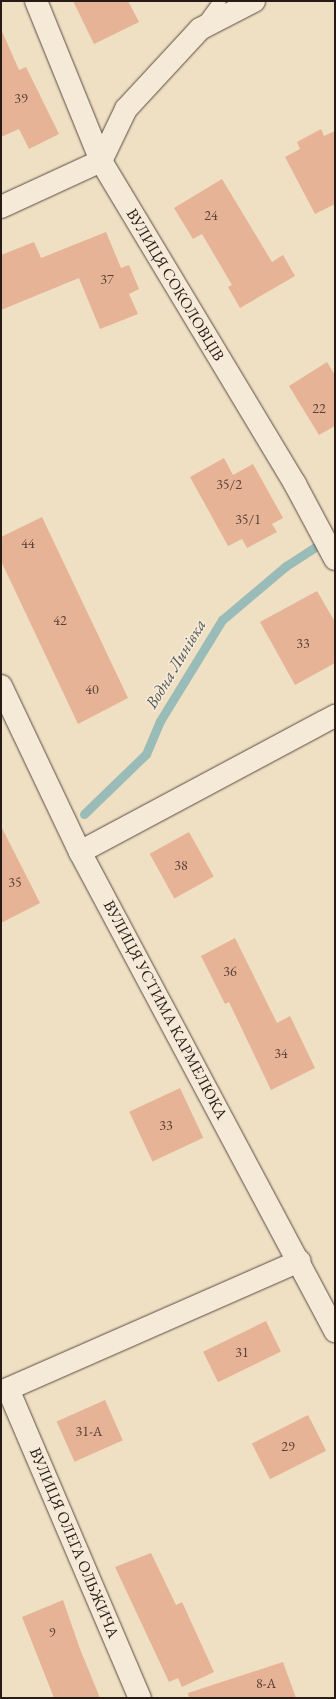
<!DOCTYPE html>
<html>
<head>
<meta charset="utf-8">
<style>
	body { margin:0 }
	#map { position:relative; width:336px; height:1699px; overflow:hidden; background:#efdfc3; font-family:"EB Garamond",serif }
	div>[style] { position:absolute }
	[style*='--x'] { left:calc(var(--x)*1px); top:calc(var(--y)*1px); width:calc(var(--w)*1px); rotate:calc(var(--a)*1deg) }
	.stream>* { height:9px; margin:-4.5px; padding:0 4.5px; transform-origin:4.5px; border-radius:4.5px; background:#9abcb8 }
	.building>* { inset:0; background:#e7b396; transform-origin:0 0 }
	.roads { filter:drop-shadow(0 0 1px #594c41) drop-shadow(0 0 1px #594c41) }
	.service>* { height:12px; margin:-6px; padding:0 6px; transform-origin:6px; border-radius:6px; background:#f5ead8 }
	.minor>* { height:22px; margin:-11px; padding:0 11px; transform-origin:11px; border-radius:11px; background:#f5ead8 }
	span { translate:-50% -50%; white-space:nowrap; text-align:center; line-height:1.15; -webkit-text-stroke:3.5px #f5ead8; paint-order:stroke }
	.number-label { font-size:14px; color:#574136 }
	.number-label span { -webkit-text-stroke-width:0 }
	.street-label { font-size:16px; color:#271b16 }
	.water-label { font-size:17px; color:#4f534f; font-style:italic }
	.frame { position:absolute; inset:0; border:2px solid #271b16; pointer-events:none }
</style>
</head>
<body>
<div id="map">
	<div class="stream">
		<i style="--x:84;--y:814;--w:86;--a:-44.1"></i>
		<i style="--x:146;--y:754;--w:36;--a:-67"></i>
		<i style="--x:160;--y:721;--w:119;--a:-58.5"></i>
		<i style="--x:222;--y:620;--w:84;--a:-40.2"></i>
		<i style="--x:286;--y:566;--w:35;--a:-33"></i>
	</div>
	<div class="building">
		<i style="clip-path:polygon(73px 1px,128px 1px,139px 22px,94px 44px)"></i>
		<i style="clip-path:polygon(1px 29px,19px 70px,26px 67px,59px 134px,29px 149px,19px 129px,1px 137px)"></i>
		<i style="clip-path:polygon(321px 129px,324px 136px,335px 131px,335px 204px,315px 214px,285px 157px,300px 149px,297px 142px)"></i>
		<i style="clip-path:polygon(222px 179px,272px 262px,283px 255px,295px 276px,240px 308px,228px 287px,232px 285px,202px 234px,193px 239px,174px 208px)"></i>
		<i style="clip-path:polygon(106px 232px,121px 268px,129px 265px,139px 289px,129px 294px,138px 314px,100px 329px,79px 278px,1px 310px,1px 255px,34px 242px,41px 258px)"></i>
		<i style="clip-path:polygon(327px 362px,335px 375px,335px 426px,319px 435px,289px 386px)"></i>
		<i style="clip-path:polygon(224px 458px,233px 475px,253px 464px,283px 518px,272px 524px,277px 532px,247px 548px,242px 539px,228px 546px,190px 477px)"></i>
		<i style="clip-path:polygon(42px 517px,128px 698px,78px 724px,1px 561px,1px 537px)"></i>
		<i style="clip-path:polygon(317px 591px,335px 622px,335px 663px,295px 685px,260px 622px)"></i>
		<i style="clip-path:polygon(1px 826px,40px 903px,1px 923px)"></i>
		<i style="left:189px;top:832px;width:51px;height:45px;rotate:61deg"></i>
		<i style="clip-path:polygon(235px 938px,277px 1023px,290px 1016px,315px 1068px,271px 1090px,229px 1002px,225px 1004px,201px 956px)"></i>
		<i style="left:180px;top:1088px;width:55px;height:56px;rotate:65deg"></i>
		<i style="left:266px;top:1321px;width:34px;height:70px;rotate:64deg"></i>
		<i style="left:105px;top:1400px;width:44px;height:53px;rotate:66deg"></i>
		<i style="left:308px;top:1415px;width:40px;height:63px;rotate:63deg"></i>
		<i style="clip-path:polygon(151px 1553px,176px 1605px,182px 1602px,214px 1672px,182px 1687px,178px 1678px,169px 1682px,115px 1567px)"></i>
		<i style="clip-path:polygon(63px 1600px,80px 1649px,100px 1698px,54px 1698px,22px 1617px)"></i>
		<i style="clip-path:polygon(283px 1662px,296px 1698px,189px 1698px,188px 1693px)"></i>
	</div>
	<div class="roads">
		<div class="service">
			<i style="--x:204;--y:23;--w:27;--a:-54"></i>
		</div>
		<div class="minor">
			<i style="--x:36;--y:1;--w:173;--a:67.9"></i>
			<i style="--x:101;--y:161;--w:377;--a:59"></i>
			<i style="--x:295;--y:484;--w:85;--a:61.9"></i>
			<i style="--x:1;--y:207;--w:110;--a:-24.7"></i>
			<i style="--x:101;--y:161;--w:58;--a:-64.3"></i>
			<i style="--x:126;--y:109;--w:109;--a:-47.2"></i>
			<i style="--x:200;--y:29;--w:61;--a:-27.4"></i>
			<i style="--x:1;--y:686;--w:184;--a:64.6"></i>
			<i style="--x:80;--y:852;--w:543;--a:61.97"></i>
			<i style="--x:80;--y:852;--w:289;--a:-28.1"></i>
			<i style="--x:8;--y:1389;--w:336;--a:66.9"></i>
			<i style="--x:1;--y:1392;--w:326;--a:-23.7"></i>
		</div>
	</div>
	<div class="number-label">
		<span style="left:21px;top:98px">39</span>
		<span style="left:211px;top:215px">24</span>
		<span style="left:107px;top:279px">37</span>
		<span style="left:319px;top:408px">22</span>
		<span style="left:229px;top:484px">35/2</span>
		<span style="left:248px;top:519px">35/1</span>
		<span style="left:28px;top:543px">44</span>
		<span style="left:60px;top:620px">42</span>
		<span style="left:303px;top:643px">33</span>
		<span style="left:92px;top:689px">40</span>
		<span style="left:181px;top:865px">38</span>
		<span style="left:15px;top:882px">35</span>
		<span style="left:230px;top:971px">36</span>
		<span style="left:281px;top:1053px">34</span>
		<span style="left:166px;top:1125px">33</span>
		<span style="left:242px;top:1352px">31</span>
		<span style="left:89px;top:1431px">31-А</span>
		<span style="left:288px;top:1446px">29</span>
		<span style="left:52px;top:1632px">9</span>
		<span style="left:266px;top:1683px">8-А</span>
	</div>
	<div class="street-label">
		<span style="left:175px;top:285px;rotate:59deg">ВУЛИЦЯ СОКОЛОВЦІВ</span>
		<span style="left:165px;top:1010px;rotate:62deg">ВУЛИЦЯ УСТИМА КАРМЕЛЮКА</span>
		<span style="left:74px;top:1543px;rotate:67deg">ВУЛИЦЯ ОЛЕГА ОЛЬЖИЧА</span>
	</div>
	<div class="water-label">
		<span style="left:176px;top:664px;rotate:-59deg">Водна Линівка</span>
	</div>
	<div class="frame"></div>
</div>
</body>
</html>
